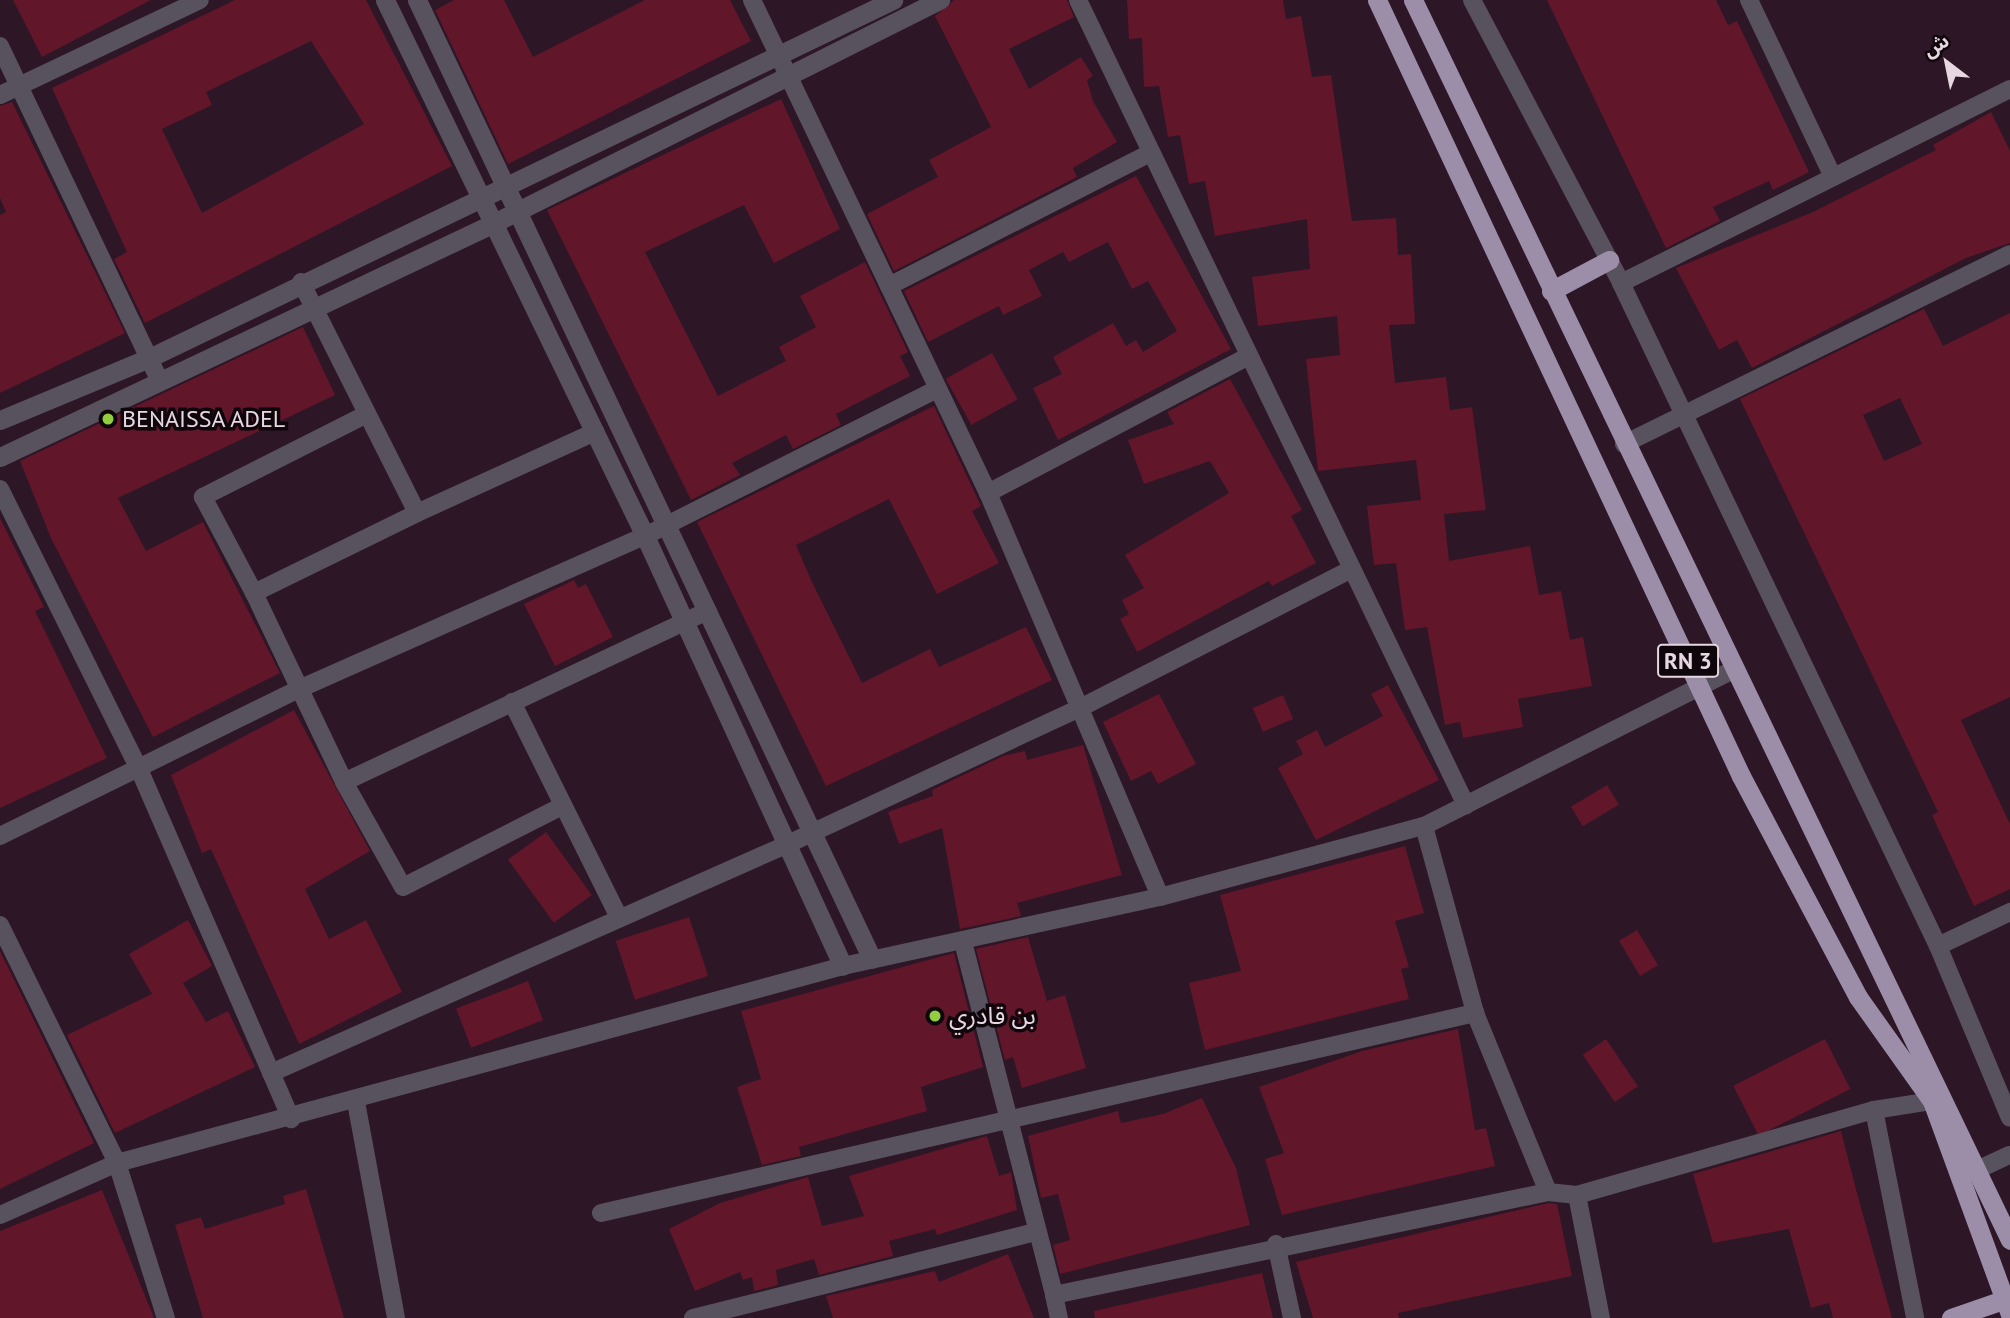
<!DOCTYPE html>
<html>
<head>
<meta charset="utf-8">
<style>
	body { margin:0 }
	#map { position:relative; width:2010px; height:1318px; overflow:hidden; background:#2d1626; font-family:"PT Sans","Noto Sans Arabic",sans-serif }
	div>[style] { position:absolute }
	[style*='--x'] { left:calc(var(--x)*1px); top:calc(var(--y)*1px); width:calc(var(--w)*1px); rotate:calc(var(--a)*1deg) }
	.building>* { inset:0; background:#61162a; transform-origin:0 0 }
	.minor>* { height:18px; margin:-9px; padding:0 9px; transform-origin:9px; border-radius:9px; background:#58525e }
	.tertiary>* { height:19px; margin:-9.5px; padding:0 9.5px; transform-origin:9.5px; border-radius:9.5px; background:#58525e }
	.trunk>* { height:19px; margin:-9.5px; padding:0 9.5px; transform-origin:9.5px; border-radius:9.5px; background:#9c8ea8 }
	.dots>* { width:19px; height:19px; translate:-50% -50%; box-sizing:border-box; border:4px solid #0f060c; border-radius:50% }
	span { translate:-50% -50%; white-space:nowrap; text-align:center; line-height:1.15; -webkit-text-stroke:7px #0f060c; paint-order:stroke }
	.shield-label span { padding:2px 5px; background:#0f060c; border:2px solid; border-radius:5px; -webkit-text-stroke-width:0 }
	.shield-label { font-size:23px; color:#e7d7e1; font-weight:700 }
	.poi-label { font-size:24px; color:#e7d7e1 }
	.left { translate:0 -50%; text-align:left }
	.north { position:absolute; left:1912px; top:28px; width:70px; height:70px; -webkit-text-stroke:5px #0f060c; paint-order:stroke; rotate:328deg; font-size:19px; font-weight:700; line-height:28px; text-align:center; color:#e7d7e1 }
	.north::after { content:''; display:block; margin:auto; width:24px; height:32px; background:#e7d7e1; clip-path:polygon(50% 0,100% 100%,50% 72%,0 100%) }
</style>
</head>
<body>
<div id="map">
	<div class="building">
		<i style="clip-path:polygon(13px 0,151px 0,42px 57px)"></i>
		<i style="clip-path:polygon(evenodd,235px 0,366px 0,452px 166px,145px 323px,114px 259px,127px 252px,52px 88px,235px 0,311px 41px,364px 124px,202px 213px,162px 129px,212px 105px,206px 92px,311px 41px)"></i>
		<i style="clip-path:polygon(454px 0,504px 0,533px 57px,645px 0,730px 0,751px 41px,508px 164px,435px 10px)"></i>
		<i style="clip-path:polygon(954px 0,1067px 0,1074px 17px,1009px 49px,1029px 89px,1081px 57px,1093px 76px,1087px 80px,1093px 101px,1117px 142px,1073px 168px,1077px 177px,894px 271px,867px 214px,938px 177px,929px 160px,991px 127px,935px 16px)"></i>
		<i style="clip-path:polygon(1127px 0,1283px 0,1286px 19px,1301px 16px,1312px 77px,1331px 75px,1352px 221px,1396px 218px,1398px 255px,1411px 254px,1415px 324px,1389px 325px,1395px 383px,1446px 377px,1450px 410px,1472px 407px,1486px 510px,1444px 514px,1449px 561px,1530px 546px,1539px 595px,1561px 591px,1570px 640px,1583px 637px,1592px 686px,1518px 699px,1523px 727px,1463px 738px,1460px 722px,1445px 725px,1427px 627px,1405px 630px,1396px 563px,1374px 565px,1367px 506px,1421px 500px,1416px 460px,1318px 471px,1306px 359px,1340px 355px,1337px 316px,1258px 326px,1252px 277px,1310px 269px,1307px 219px,1215px 236px,1205px 181px,1189px 184px,1180px 135px,1168px 137px,1159px 86px,1144px 87px,1142px 38px,1129px 39px)"></i>
		<i style="clip-path:polygon(1547px 0,1716px 0,1728px 25px,1737px 21px,1809px 172px,1773px 190px,1769px 181px,1713px 207px,1720px 221px,1666px 248px)"></i>
		<i style="clip-path:polygon(781px 99px,840px 229px,774px 263px,744px 205px,645px 252px,718px 396px,786px 361px,779px 347px,816px 327px,800px 296px,865px 262px,908px 352px,900px 356px,910px 376px,836px 414px,841px 425px,793px 449px,786px 435px,732px 463px,740px 475px,691px 500px,547px 210px)"></i>
		<i style="clip-path:polygon(12px 102px,125px 333px,0 393px,0 215px,6px 212px,0 198px,0 106px)"></i>
		<i style="clip-path:polygon(1991px 112px,2010px 151px,2010px 243px,1966px 258px,1752px 368px,1737px 340px,1719px 350px,1676px 268px,1813px 212px,1936px 150px,1933px 145px)"></i>
		<i style="clip-path:polygon(1136px 176px,1231px 349px,1058px 440px,1033px 388px,1062px 374px,1053px 357px,1113px 323px,1126px 346px,1136px 340px,1143px 352px,1177px 331px,1148px 281px,1132px 289px,1108px 242px,1069px 262px,1063px 252px,1029px 270px,1042px 296px,1003px 315px,999px 306px,928px 342px,904px 291px)"></i>
		<i style="clip-path:polygon(evenodd,1924px 309px,1943px 346px,2010px 313px,2010px 697px,1961px 720px,2010px 824px,2010px 889px,1974px 906px,1932px 815px,1938px 812px,1740px 399px,1924px 309px,1900px 398px,1922px 444px,1884px 461px,1863px 415px,1900px 398px)"></i>
		<i style="clip-path:polygon(303px 327px,335px 395px,118px 498px,146px 551px,203px 522px,280px 673px,153px 737px,51px 538px,20px 461px)"></i>
		<i style="left:992px;top:353px;width:53px;height:53px;rotate:61deg"></i>
		<i style="clip-path:polygon(1230px 379px,1302px 510px,1291px 516px,1316px 563px,1272px 586px,1269px 581px,1137px 652px,1120px 619px,1129px 614px,1122px 600px,1144px 588px,1125px 555px,1229px 493px,1210px 461px,1144px 484px,1128px 440px,1174px 424px,1167px 412px)"></i>
		<i style="clip-path:polygon(934px 406px,981px 506px,972px 511px,999px 563px,937px 594px,889px 499px,796px 545px,811px 580px,862px 683px,930px 649px,939px 667px,1026px 627px,1052px 680px,826px 786px,697px 522px)"></i>
		<i style="clip-path:polygon(0 518px,44px 607px,35px 611px,107px 758px,0 808px)"></i>
		<i style="clip-path:polygon(574px 580px,578px 588px,586px 584px,613px 637px,555px 666px,524px 604px)"></i>
		<i style="clip-path:polygon(1388px 685px,1439px 780px,1316px 840px,1278px 768px,1303px 754px,1296px 741px,1317px 730px,1325px 747px,1383px 716px,1371px 694px)"></i>
		<i style="clip-path:polygon(1159px 694px,1196px 764px,1158px 784px,1151px 771px,1131px 781px,1103px 722px)"></i>
		<i style="left:1283px;top:695px;width:26px;height:33px;rotate:67deg"></i>
		<i style="clip-path:polygon(294px 710px,370px 851px,305px 889px,329px 939px,366px 920px,402px 992px,299px 1044px,211px 849px,202px 853px,171px 775px)"></i>
		<i style="clip-path:polygon(1083px 745px,1122px 875px,1017px 903px,1021px 916px,960px 929px,942px 828px,899px 844px,888px 812px,933px 796px,932px 790px,1003px 756px,1025px 751px,1027px 760px)"></i>
		<i style="left:1607px;top:785px;width:23px;height:42px;rotate:59deg"></i>
		<i style="left:546px;top:832px;width:78px;height:47px;rotate:54deg"></i>
		<i style="clip-path:polygon(1405px 846px,1424px 913px,1395px 921px,1409px 967px,1401px 969px,1409px 999px,1205px 1050px,1189px 983px,1241px 971px,1220px 895px)"></i>
		<i style="left:689px;top:917px;width:62px;height:77px;rotate:72deg"></i>
		<i style="clip-path:polygon(188px 920px,212px 966px,183px 983px,206px 1022px,228px 1011px,255px 1067px,115px 1133px,67px 1035px,152px 994px,129px 954px)"></i>
		<i style="left:1637px;top:930px;width:41px;height:21px;rotate:59deg"></i>
		<i style="clip-path:polygon(1028px 937px,1047px 1001px,1065px 995px,1086px 1068px,1022px 1088px,1013px 1057px,1005px 1060px,976px 949px)"></i>
		<i style="clip-path:polygon(0 951px,94px 1143px,0 1189px)"></i>
		<i style="clip-path:polygon(954px 953px,983px 1067px,921px 1087px,927px 1111px,799px 1147px,801px 1156px,762px 1165px,737px 1087px,761px 1079px,741px 1011px)"></i>
		<i style="left:528px;top:981px;width:42px;height:77px;rotate:69deg"></i>
		<i style="clip-path:polygon(1458px 1029px,1475px 1130px,1486px 1128px,1495px 1166px,1282px 1215px,1265px 1159px,1284px 1153px,1259px 1087px,1362px 1051px)"></i>
		<i style="left:1606px;top:1039px;width:57px;height:28px;rotate:56deg"></i>
		<i style="left:1825px;top:1039px;width:56px;height:103px;rotate:63deg"></i>
		<i style="clip-path:polygon(1202px 1098px,1236px 1168px,1250px 1225px,1060px 1274px,1053px 1245px,1070px 1240px,1058px 1194px,1041px 1198px,1028px 1136px,1118px 1111px,1121px 1123px,1163px 1114px)"></i>
		<i style="clip-path:polygon(1841px 1131px,1858px 1197px,1892px 1318px,1833px 1318px,1829px 1303px,1811px 1308px,1789px 1229px,1713px 1243px,1693px 1174px)"></i>
		<i style="clip-path:polygon(987px 1136px,999px 1176px,1011px 1172px,1017px 1210px,937px 1235px,935px 1229px,889px 1241px,893px 1256px,819px 1275px,814px 1259px,776px 1270px,778px 1285px,754px 1291px,752px 1277px,743px 1280px,740px 1272px,695px 1291px,669px 1229px,720px 1203px,808px 1177px,822px 1226px,864px 1216px,849px 1176px)"></i>
		<i style="clip-path:polygon(306px 1189px,344px 1318px,203px 1318px,175px 1225px,201px 1217px,205px 1229px,285px 1204px,283px 1196px)"></i>
		<i style="clip-path:polygon(102px 1190px,154px 1318px,0 1318px,0 1231px)"></i>
		<i style="clip-path:polygon(1549px 1203px,1557px 1204px,1572px 1276px,1398px 1313px,1399px 1318px,1313px 1318px,1296px 1262px)"></i>
		<i style="clip-path:polygon(1008px 1254px,1034px 1318px,833px 1318px,826px 1296px,935px 1271px,939px 1282px)"></i>
		<i style="clip-path:polygon(1262px 1273px,1273px 1318px,1095px 1318px,1094px 1311px)"></i>
	</div>
	<div class="minor">
		<i style="--x:752;--y:0;--w:547;--a:64.42"></i>
		<i style="--x:988;--y:493;--w:439;--a:66.9"></i>
		<i style="--x:1078;--y:0;--w:894;--a:64.27"></i>
		<i style="--x:1472;--y:0;--w:320;--a:62.2"></i>
		<i style="--x:1621;--y:283;--w:735;--a:64.45"></i>
		<i style="--x:1938;--y:946;--w:186;--a:67.3"></i>
		<i style="--x:1749;--y:0;--w:194;--a:64.6"></i>
		<i style="--x:0;--y:46;--w:371;--a:64.5"></i>
		<i style="--x:0;--y:95;--w:221;--a:-25.4"></i>
		<i style="--x:301;--y:282;--w:258;--a:63.3"></i>
		<i style="--x:417;--y:513;--w:196;--a:-24.5"></i>
		<i style="--x:1621;--y:283;--w:435;--a:-26.5"></i>
		<i style="--x:889;--y:286;--w:293;--a:-27"></i>
		<i style="--x:367;--y:414;--w:184;--a:153.2"></i>
		<i style="--x:203;--y:497;--w:109;--a:62"></i>
		<i style="--x:254;--y:593;--w:182;--a:-26.1"></i>
		<i style="--x:1624;--y:444;--w:430;--a:-26.2"></i>
		<i style="--x:0;--y:489;--w:313;--a:63.6"></i>
		<i style="--x:139;--y:769;--w:382;--a:66.5"></i>
		<i style="--x:988;--y:493;--w:293;--a:-27.7"></i>
		<i style="--x:254;--y:593;--w:209;--a:64.5"></i>
		<i style="--x:344;--y:782;--w:120;--a:60.7"></i>
		<i style="--x:403;--y:887;--w:178;--a:-27"></i>
		<i style="--x:512;--y:702;--w:241;--a:63.6"></i>
		<i style="--x:344;--y:782;--w:402;--a:-25.2"></i>
		<i style="--x:1424;--y:826;--w:194;--a:74.7"></i>
		<i style="--x:1475;--y:1013;--w:193;--a:67.8"></i>
		<i style="--x:0;--y:836;--w:333;--a:-26.2"></i>
		<i style="--x:299;--y:689;--w:378;--a:-23.9"></i>
		<i style="--x:645;--y:536;--w:327;--a:-26.7"></i>
		<i style="--x:0;--y:925;--w:265;--a:63.8"></i>
		<i style="--x:117;--y:1163;--w:163;--a:72.5"></i>
		<i style="--x:963;--y:942;--w:365;--a:75.5"></i>
		<i style="--x:1054;--y:1295;--w:505;--a:-11.78"></i>
		<i style="--x:1548;--y:1192;--w:29;--a:6"></i>
		<i style="--x:1577;--y:1195;--w:309;--a:-16"></i>
		<i style="--x:1874;--y:1110;--w:59;--a:-8.8"></i>
		<i style="--x:1938;--y:946;--w:80;--a:-25.3"></i>
		<i style="--x:271;--y:1073;--w:565;--a:-23.89"></i>
		<i style="--x:788;--y:844;--w:324;--a:-25"></i>
		<i style="--x:1082;--y:707;--w:299;--a:-27.1"></i>
		<i style="--x:356;--y:1102;--w:220;--a:79.5"></i>
		<i style="--x:1874;--y:1110;--w:212;--a:78.8"></i>
		<i style="--x:1975;--y:1171;--w:38;--a:-25"></i>
		<i style="--x:1577;--y:1195;--w:125;--a:79"></i>
		<i style="--x:601;--y:1213;--w:897;--a:-12.89"></i>
		<i style="--x:0;--y:1215;--w:128;--a:-24"></i>
		<i style="--x:117;--y:1163;--w:752;--a:-15.18"></i>
		<i style="--x:843;--y:966;--w:324;--a:-12.3"></i>
		<i style="--x:1160;--y:897;--w:273;--a:-15.1"></i>
		<i style="--x:1424;--y:826;--w:348;--a:-26.8"></i>
		<i style="--x:1276;--y:1244;--w:76;--a:77.8"></i>
		<i style="--x:1054;--y:1295;--w:24;--a:78"></i>
		<i style="--x:693;--y:1318;--w:354;--a:-14.1"></i>
	</div>
	<div class="tertiary">
		<i style="--x:385;--y:0;--w:596;--a:64.12"></i>
		<i style="--x:645;--y:536;--w:473;--a:65.3"></i>
		<i style="--x:417;--y:0;--w:1061;--a:64.62"></i>
		<i style="--x:0;--y:420;--w:161;--a:-22.6"></i>
		<i style="--x:149;--y:358;--w:826;--a:-25.7"></i>
		<i style="--x:0;--y:457;--w:547;--a:-25.35"></i>
		<i style="--x:494;--y:223;--w:499;--a:-26.6"></i>
	</div>
	<div class="trunk">
		<i style="--x:1377;--y:0;--w:857;--a:64.87"></i>
		<i style="--x:1741;--y:776;--w:250;--a:62.1"></i>
		<i style="--x:1858;--y:997;--w:128;--a:54.6"></i>
		<i style="--x:1932;--y:1101;--w:227;--a:69.9"></i>
		<i style="--x:1413;--y:0;--w:1376;--a:64.29"></i>
		<i style="--x:1551;--y:291;--w:66;--a:-28.1"></i>
		<i style="--x:1951;--y:1318;--w:55;--a:-19.1"></i>
	</div>
	<div class="dots">
		<i style="left:108px;top:419px;background:#91cd3f"></i>
		<i style="left:935px;top:1016px;background:#91cd3f"></i>
	</div>
	<div class="shield-label">
		<span style="left:1688px;top:661px">RN 3</span>
	</div>
	<div class="poi-label">
		<span class="left" style="left:122px;top:419px">BENAISSA ADEL</span>
		<span class="left" style="left:949px;top:1016px">بن قادري</span>
	</div>
	<div class="north">ش</div>
</div>
</body>
</html>
